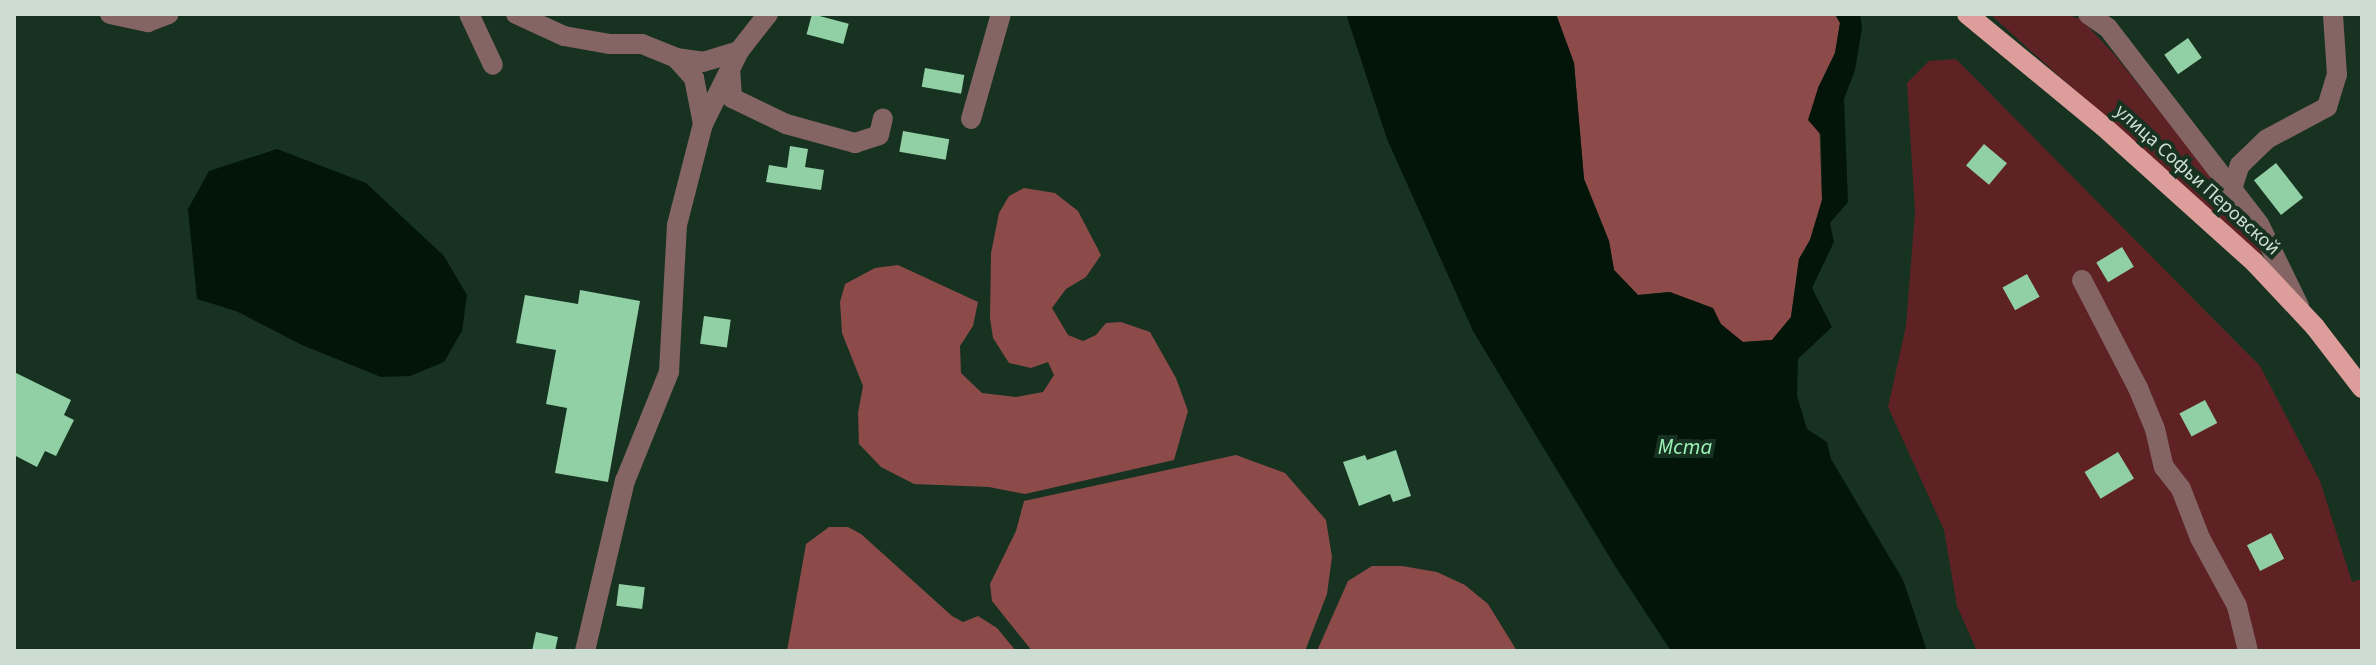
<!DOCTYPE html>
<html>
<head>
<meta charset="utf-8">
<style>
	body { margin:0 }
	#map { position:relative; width:2376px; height:665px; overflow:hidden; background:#173221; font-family:"Source Sans 3",sans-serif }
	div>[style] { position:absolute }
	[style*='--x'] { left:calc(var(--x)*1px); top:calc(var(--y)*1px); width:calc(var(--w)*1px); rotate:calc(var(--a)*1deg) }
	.green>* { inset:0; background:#5f2224 }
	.forest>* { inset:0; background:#8c4a49 }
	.water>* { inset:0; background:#031509 }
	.building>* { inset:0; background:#91d0a4; transform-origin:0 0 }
	.minor>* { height:20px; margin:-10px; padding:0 10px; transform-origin:10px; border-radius:10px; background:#846564 }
	.major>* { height:20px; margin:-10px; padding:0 10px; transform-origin:10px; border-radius:10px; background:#dd9d9a }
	span { translate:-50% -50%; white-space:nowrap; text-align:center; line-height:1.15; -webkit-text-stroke:8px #173221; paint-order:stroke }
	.street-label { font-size:20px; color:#cdddd1 }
	.water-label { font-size:22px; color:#9cf5b8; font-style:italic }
	.frame { position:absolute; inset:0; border:16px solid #cdddd1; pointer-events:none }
</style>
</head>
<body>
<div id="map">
	<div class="green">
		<i style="clip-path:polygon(1990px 14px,2064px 14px,2081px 19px,2114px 54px,2247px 221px,2261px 249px,2262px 259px)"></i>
		<i style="clip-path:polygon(1956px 59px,2260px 366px,2320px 481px,2352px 582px,2362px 579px,2362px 651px,1977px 651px,1957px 606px,1944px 530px,1888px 407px,1906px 326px,1915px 212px,1907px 83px,1929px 61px)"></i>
	</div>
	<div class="forest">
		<i style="clip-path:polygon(1556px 14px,1835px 14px,1840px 23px,1835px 53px,1818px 88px,1822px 200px,1810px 240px,1799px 259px,1791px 317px,1772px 340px,1743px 342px,1670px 292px,1638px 295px,1614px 270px,1609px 241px,1584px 179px,1574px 63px)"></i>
		<i style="clip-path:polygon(1024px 188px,1055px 193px,1078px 211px,1101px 255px,1086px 277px,1066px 289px,1052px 308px,1068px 335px,1083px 341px,1096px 335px,1106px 323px,1121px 322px,1150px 332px,1176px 378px,1188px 411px,1174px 460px,1025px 494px,989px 487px,914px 484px,881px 467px,859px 444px,858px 413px,863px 386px,842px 333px,840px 302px,845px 284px,875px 268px,898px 265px,978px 302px,973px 326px,960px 346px,961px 373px,982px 393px,1016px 397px,1043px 392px,1054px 375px,1048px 362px,1031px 368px,1009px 363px,993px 338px,990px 318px,991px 253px,999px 213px,1009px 196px)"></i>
		<i style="clip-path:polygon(1236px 455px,1285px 473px,1326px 520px,1332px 557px,1327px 594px,1305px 651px,1032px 651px,992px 601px,990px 584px,1016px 531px,1024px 501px)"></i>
		<i style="clip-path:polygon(829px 527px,848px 527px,861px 534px,952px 616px,963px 622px,978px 616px,997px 628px,1016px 651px,787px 651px,806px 544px)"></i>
		<i style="clip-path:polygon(1372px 566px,1402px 566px,1437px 572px,1465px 585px,1488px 604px,1517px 651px,1317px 651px,1348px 581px)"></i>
	</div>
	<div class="water">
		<i style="clip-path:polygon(1346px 14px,1556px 14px,1574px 63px,1584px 179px,1609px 241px,1614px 270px,1638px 295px,1670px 292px,1713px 308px,1721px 324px,1743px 342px,1772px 340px,1791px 317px,1799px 259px,1810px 240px,1822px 200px,1821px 135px,1808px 120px,1818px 88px,1835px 53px,1840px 23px,1835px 14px,1860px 14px,1862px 28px,1855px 70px,1844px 99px,1848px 202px,1830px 223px,1834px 242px,1812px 288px,1832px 327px,1798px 359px,1797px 396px,1807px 429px,1827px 442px,1831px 459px,1903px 580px,1927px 651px,1671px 651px,1615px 566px,1473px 331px,1387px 139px)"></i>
		<i style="clip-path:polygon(277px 149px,366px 183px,444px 256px,467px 295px,462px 331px,444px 362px,410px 376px,381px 377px,302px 345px,236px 311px,197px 299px,188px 209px,209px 171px)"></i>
	</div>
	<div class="building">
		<i style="left:812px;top:14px;width:38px;height:21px;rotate:15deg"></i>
		<i style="left:2188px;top:38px;width:24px;height:29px;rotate:55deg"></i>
		<i style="left:925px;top:68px;width:40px;height:19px;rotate:10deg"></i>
		<i style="left:903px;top:131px;width:47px;height:21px;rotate:10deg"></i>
		<i style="left:1984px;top:144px;width:30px;height:28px;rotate:40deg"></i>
		<i style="clip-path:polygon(790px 146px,808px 149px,805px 167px,824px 170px,821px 190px,766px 182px,769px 165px,787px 168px)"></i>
		<i style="left:2276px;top:163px;width:44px;height:28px;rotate:52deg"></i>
		<i style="left:2122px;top:247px;width:23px;height:30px;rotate:59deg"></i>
		<i style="left:2027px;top:274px;width:26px;height:28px;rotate:61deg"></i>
		<i style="clip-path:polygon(580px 290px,640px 301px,608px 482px,555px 473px,567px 408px,546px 404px,556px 350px,516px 343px,525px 295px,578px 304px)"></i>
		<i style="left:704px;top:316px;width:27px;height:28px;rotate:8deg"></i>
		<i style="clip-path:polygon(14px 372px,71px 400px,64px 415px,74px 420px,56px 456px,45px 451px,37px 467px,14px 455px)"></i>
		<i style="left:2205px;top:400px;width:26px;height:29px;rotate:62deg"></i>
		<i style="clip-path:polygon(1396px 450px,1411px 496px,1393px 502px,1390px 494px,1359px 506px,1343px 462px,1365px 455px,1367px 460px)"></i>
		<i style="left:2118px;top:452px;width:31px;height:39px;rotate:59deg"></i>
		<i style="left:2271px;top:533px;width:29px;height:27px;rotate:63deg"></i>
		<i style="left:619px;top:584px;width:26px;height:22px;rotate:7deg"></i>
		<i style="clip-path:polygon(536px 632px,558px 637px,555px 651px,532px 651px)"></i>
	</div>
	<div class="minor">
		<i style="--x:110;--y:14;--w:39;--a:12"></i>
		<i style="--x:148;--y:22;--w:22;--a:-21"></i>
		<i style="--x:469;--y:14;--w:56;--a:64.8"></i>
		<i style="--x:516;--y:14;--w:53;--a:24.6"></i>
		<i style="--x:564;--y:36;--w:47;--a:9.9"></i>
		<i style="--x:610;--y:44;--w:32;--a:0"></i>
		<i style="--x:642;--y:44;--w:37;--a:22"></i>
		<i style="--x:676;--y:58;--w:27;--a:48"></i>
		<i style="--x:694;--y:78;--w:47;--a:78.9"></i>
		<i style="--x:2088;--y:14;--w:24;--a:35"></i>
		<i style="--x:2108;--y:28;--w:247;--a:52.4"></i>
		<i style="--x:2259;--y:224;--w:91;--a:64"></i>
		<i style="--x:676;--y:58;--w:27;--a:8"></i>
		<i style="--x:703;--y:62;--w:38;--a:-17"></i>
		<i style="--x:730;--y:68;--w:30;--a:86"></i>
		<i style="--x:732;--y:98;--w:60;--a:25.7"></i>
		<i style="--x:786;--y:124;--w:72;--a:15.4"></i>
		<i style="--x:855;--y:143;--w:25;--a:-18"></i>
		<i style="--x:879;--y:135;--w:17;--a:-77"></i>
		<i style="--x:971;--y:119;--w:109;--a:-74.1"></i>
		<i style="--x:2232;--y:189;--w:25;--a:-72"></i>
		<i style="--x:2240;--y:165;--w:37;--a:-44"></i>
		<i style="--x:2267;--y:139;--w:68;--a:-28.1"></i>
		<i style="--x:2327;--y:107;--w:34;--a:-73"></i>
		<i style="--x:2337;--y:75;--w:61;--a:-93.8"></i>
		<i style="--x:2082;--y:280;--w:122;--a:62.6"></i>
		<i style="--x:2138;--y:388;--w:44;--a:67.5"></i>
		<i style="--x:2155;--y:429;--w:39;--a:77"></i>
		<i style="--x:2164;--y:467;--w:28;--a:52"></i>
		<i style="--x:2181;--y:489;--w:53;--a:68.8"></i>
		<i style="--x:2200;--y:538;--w:77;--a:61.4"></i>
		<i style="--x:2237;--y:606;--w:46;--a:76.3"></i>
		<i style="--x:585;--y:651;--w:175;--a:-76.8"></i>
		<i style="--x:625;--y:481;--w:118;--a:-68"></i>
		<i style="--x:669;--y:372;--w:147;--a:-86.9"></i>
		<i style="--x:677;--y:225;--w:104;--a:-75.6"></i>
		<i style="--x:703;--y:124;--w:81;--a:-63.7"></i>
		<i style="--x:739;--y:51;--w:47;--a:-51.9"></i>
	</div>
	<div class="major">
		<i style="--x:1967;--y:14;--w:176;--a:39.5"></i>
		<i style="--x:2103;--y:126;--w:205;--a:42"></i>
		<i style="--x:2255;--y:263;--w:88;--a:46.8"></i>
		<i style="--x:2315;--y:327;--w:77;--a:52.4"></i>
	</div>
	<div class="street-label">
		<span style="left:2197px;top:180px;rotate:42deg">улица Софьи Перовской</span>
	</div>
	<div class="water-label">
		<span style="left:1685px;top:448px">Мста</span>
	</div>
	<div class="frame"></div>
</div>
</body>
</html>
